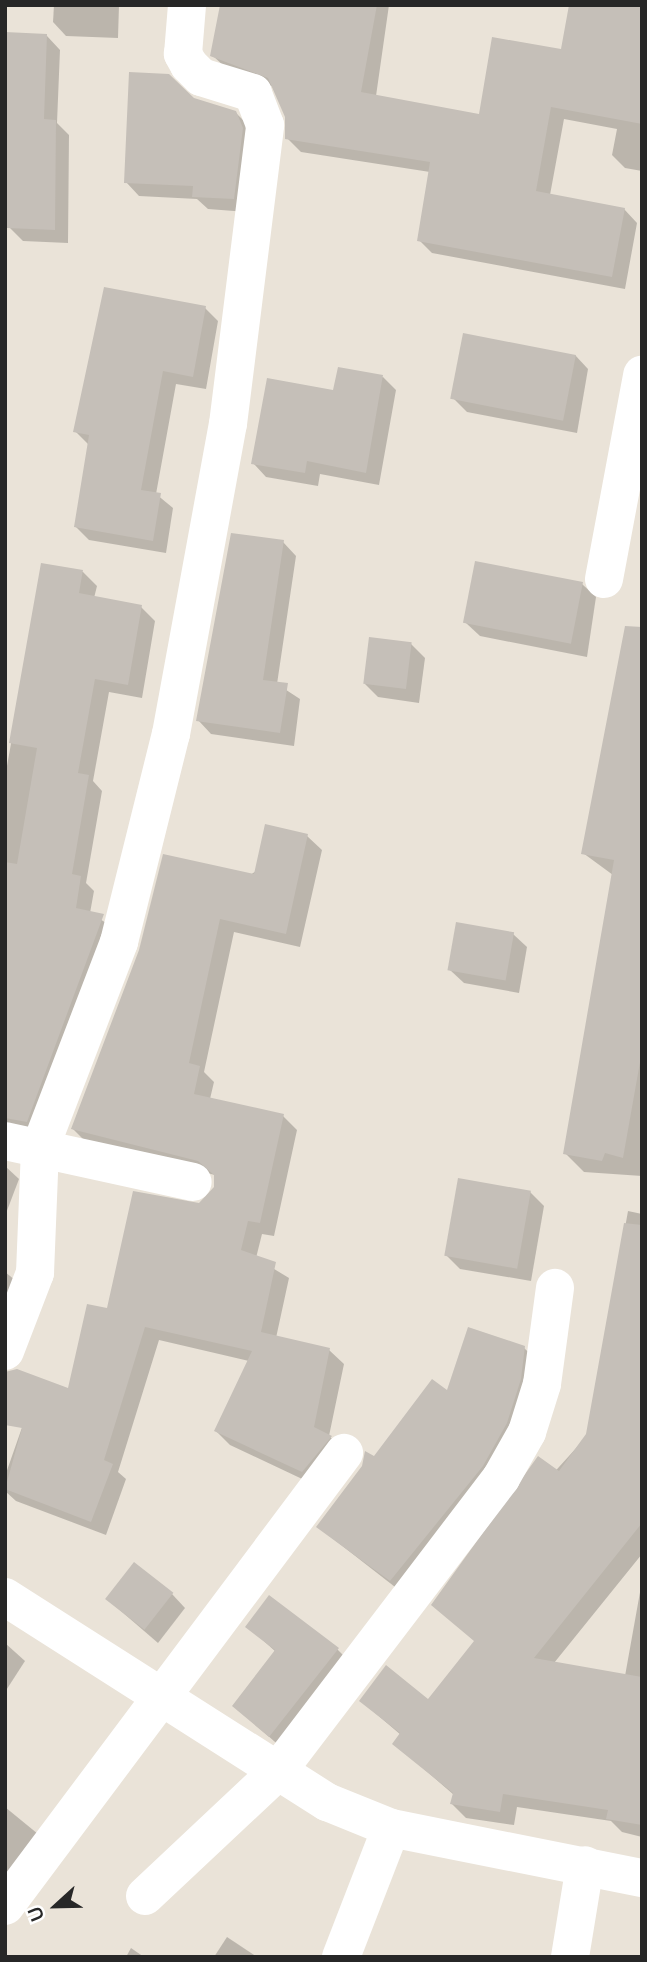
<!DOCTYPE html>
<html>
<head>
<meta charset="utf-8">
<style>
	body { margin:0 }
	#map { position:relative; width:647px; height:1962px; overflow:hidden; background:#eae3d8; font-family:"Nunito Sans",sans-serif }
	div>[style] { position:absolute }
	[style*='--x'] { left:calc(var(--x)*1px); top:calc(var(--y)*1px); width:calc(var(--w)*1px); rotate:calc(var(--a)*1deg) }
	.shadow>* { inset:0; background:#0003 }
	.building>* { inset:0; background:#c5bfb8; transform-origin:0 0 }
	.minor>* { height:38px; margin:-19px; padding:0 19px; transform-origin:19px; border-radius:19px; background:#fff }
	span { translate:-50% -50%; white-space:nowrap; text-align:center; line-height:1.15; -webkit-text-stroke:6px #fff; paint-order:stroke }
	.frame { position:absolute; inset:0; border:7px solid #272727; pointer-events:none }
	.north { position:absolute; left:21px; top:1871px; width:70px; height:70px; -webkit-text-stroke:5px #fff; paint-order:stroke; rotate:248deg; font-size:19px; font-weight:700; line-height:28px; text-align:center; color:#272727 }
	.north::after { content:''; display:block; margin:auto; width:24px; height:32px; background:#272727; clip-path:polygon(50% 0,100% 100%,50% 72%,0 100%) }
</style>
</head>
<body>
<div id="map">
	<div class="shadow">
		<i style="clip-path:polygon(54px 5px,119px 5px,118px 38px,66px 36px,53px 22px)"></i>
		<i style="clip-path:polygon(221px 5px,389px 5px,376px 96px,480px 116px,562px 51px,642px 5px,642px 171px,625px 168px,612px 155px,617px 129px,564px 119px,550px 195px,624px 209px,637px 223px,625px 289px,432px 253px,419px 240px,430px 172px,301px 152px,287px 138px,287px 117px,274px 87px,226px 68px,212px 55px)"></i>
		<i style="clip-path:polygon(5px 34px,47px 36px,60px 50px,57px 123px,69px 135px,68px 243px,23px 241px,9px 227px)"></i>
		<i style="clip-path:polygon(235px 112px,249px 126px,247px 212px,208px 209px,197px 199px,139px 196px,126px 182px)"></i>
		<i style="clip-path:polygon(205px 308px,218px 321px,206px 389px,176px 384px,156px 494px,173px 508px,166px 553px,89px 540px,75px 526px,89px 445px,75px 431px)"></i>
		<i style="clip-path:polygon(575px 355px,588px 369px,577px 433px,467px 412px,453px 398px)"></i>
		<i style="clip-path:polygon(383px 377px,396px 390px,379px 485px,320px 474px,318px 486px,266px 477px,253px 463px,335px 393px)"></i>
		<i style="clip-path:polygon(283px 542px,296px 556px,277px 684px,300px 699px,294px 746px,211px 734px,198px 720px)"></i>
		<i style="clip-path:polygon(43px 565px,83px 572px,97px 586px,94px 598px,141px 607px,155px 621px,142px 698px,109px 692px,93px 781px,102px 791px,86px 883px,94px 891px,90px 913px,116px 929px,40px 1135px,5px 1141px,5px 777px)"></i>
		<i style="clip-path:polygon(582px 584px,596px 597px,587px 657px,480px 636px,466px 623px)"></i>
		<i style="clip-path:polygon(411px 644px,425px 658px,419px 703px,378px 697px,365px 684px)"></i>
		<i style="clip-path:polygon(642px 649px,642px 1176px,584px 1172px,565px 1153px,613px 875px,583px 853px)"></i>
		<i style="clip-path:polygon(307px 836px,322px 850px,300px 947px,234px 932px,204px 1072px,214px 1082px,210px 1099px,283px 1116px,297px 1130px,274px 1236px,262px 1234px,256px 1258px,289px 1278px,276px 1338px,329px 1350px,344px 1364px,329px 1436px,345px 1451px,317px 1486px,230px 1445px,216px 1431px,249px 1361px,159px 1340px,118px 1472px,126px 1479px,106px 1535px,16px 1501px,5px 1491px,5px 1476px,39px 1379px,69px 1391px,109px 1310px,216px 1188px,215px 1175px,87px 1143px,73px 1129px,141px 950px)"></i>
		<i style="clip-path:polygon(513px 934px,527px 947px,519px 993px,464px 983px,450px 970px)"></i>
		<i style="clip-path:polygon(5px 1166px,19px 1179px,5px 1216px)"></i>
		<i style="clip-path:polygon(530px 1192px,544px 1206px,531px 1281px,460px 1269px,446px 1255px)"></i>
		<i style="clip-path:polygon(628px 1211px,642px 1214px,642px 1554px,554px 1663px,625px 1676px,642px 1581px,642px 1837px,622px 1832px,611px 1821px,517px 1807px,514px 1825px,466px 1818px,452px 1804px,454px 1795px,394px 1743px,401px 1735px,361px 1701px,428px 1702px,476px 1642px,434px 1605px,588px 1435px)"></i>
		<i style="clip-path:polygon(5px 1272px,25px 1288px,5px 1338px)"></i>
		<i style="clip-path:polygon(524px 1348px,538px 1361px,520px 1437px,404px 1594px,318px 1527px,363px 1467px,448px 1393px)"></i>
		<i style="clip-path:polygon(172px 1594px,185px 1608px,158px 1643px,107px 1599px)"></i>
		<i style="clip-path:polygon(248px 1627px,337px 1649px,351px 1663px,283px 1749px,234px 1706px,276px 1652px)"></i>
		<i style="clip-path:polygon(5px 1643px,25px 1661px,5px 1692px)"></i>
		<i style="clip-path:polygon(5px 1807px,38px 1834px,5px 1881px)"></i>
		<i style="clip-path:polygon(227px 1937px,257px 1957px,214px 1957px)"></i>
		<i style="clip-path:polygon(131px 1948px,144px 1957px,126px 1957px)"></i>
	</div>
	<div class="building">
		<i style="clip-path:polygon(220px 5px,377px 5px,361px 92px,479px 114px,492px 37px,561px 49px,569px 5px,642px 5px,642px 124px,551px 107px,536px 191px,625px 208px,612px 277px,417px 241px,430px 162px,285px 139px,285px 117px,268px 78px,210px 56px)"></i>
		<i style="clip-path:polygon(5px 32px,47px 34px,44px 119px,56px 120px,55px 230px,7px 228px)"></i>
		<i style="clip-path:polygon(129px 72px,169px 74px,194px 98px,236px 111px,243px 128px,234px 199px,192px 197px,193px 186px,124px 183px)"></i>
		<i style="clip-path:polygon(104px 287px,206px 306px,193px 377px,163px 371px,141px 490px,161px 493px,153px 541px,74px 527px,89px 435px,73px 432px)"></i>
		<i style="left:463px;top:333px;width:115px;height:67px;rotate:11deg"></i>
		<i style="clip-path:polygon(338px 367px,383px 375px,366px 473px,307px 461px,305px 473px,251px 464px,267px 378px,333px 390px)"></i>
		<i style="clip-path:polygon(231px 533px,284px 540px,263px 680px,288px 683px,280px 733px,196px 721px)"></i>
		<i style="left:475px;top:561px;width:110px;height:63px;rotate:11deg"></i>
		<i style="clip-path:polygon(41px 563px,83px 570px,79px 593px,142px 605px,128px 685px,95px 679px,78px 773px,89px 775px,72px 874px,81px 876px,76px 908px,104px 914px,27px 1122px,5px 1118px,5px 862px,17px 864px,37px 748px,9px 743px)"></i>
		<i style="clip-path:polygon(625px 626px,642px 627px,642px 1051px,623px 1158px,605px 1153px,602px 1161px,563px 1154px,614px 860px,581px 854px)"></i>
		<i style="left:369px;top:637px;width:43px;height:47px;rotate:7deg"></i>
		<i style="clip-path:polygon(265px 824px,308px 834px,286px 934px,220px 919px,189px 1063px,200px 1066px,194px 1094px,284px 1114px,260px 1223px,248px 1221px,241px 1250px,276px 1262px,261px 1332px,330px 1348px,314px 1427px,332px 1436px,302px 1472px,214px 1431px,252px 1351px,145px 1327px,104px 1460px,113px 1464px,91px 1522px,5px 1489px,22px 1428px,5px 1425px,5px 1372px,17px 1369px,68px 1388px,87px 1304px,107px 1308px,133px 1191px,199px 1203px,214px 1187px,214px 1175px,198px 1161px,71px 1129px,139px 950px,163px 854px,254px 874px)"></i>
		<i style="left:456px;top:922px;width:59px;height:49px;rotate:10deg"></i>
		<i style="left:458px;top:1178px;width:74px;height:79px;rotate:10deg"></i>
		<i style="clip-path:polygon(624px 1223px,642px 1225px,642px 1523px,534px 1658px,642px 1677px,642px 1825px,606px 1819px,608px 1810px,503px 1794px,500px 1812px,450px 1804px,453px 1793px,392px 1744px,400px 1733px,359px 1701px,386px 1665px,428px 1699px,474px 1641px,431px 1605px,538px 1456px,559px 1471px,586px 1434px)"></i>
		<i style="clip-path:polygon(468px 1327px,525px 1346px,521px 1379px,507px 1423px,483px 1466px,390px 1581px,316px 1527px,362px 1466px,365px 1451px,374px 1456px,432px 1379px,447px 1390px)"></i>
		<i style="left:134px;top:1562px;width:50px;height:47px;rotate:38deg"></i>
		<i style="clip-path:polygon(269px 1595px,339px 1648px,269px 1737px,232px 1706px,275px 1650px,245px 1627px)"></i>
	</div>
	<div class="minor">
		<i style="--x:604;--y:579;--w:208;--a:-79.4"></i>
		<i style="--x:5;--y:1141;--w:192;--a:12.3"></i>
		<i style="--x:5;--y:1351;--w:84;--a:-69"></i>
		<i style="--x:35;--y:1273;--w:125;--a:-87.7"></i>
		<i style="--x:40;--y:1148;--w:221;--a:-69"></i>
		<i style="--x:119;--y:942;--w:214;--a:-76"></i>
		<i style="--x:171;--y:734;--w:315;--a:-79.6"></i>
		<i style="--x:228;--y:424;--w:301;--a:-82.9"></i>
		<i style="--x:265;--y:125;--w:34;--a:-111"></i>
		<i style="--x:253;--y:93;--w:54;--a:-162.9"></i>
		<i style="--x:201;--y:77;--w:17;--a:-135"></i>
		<i style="--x:189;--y:65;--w:13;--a:-119"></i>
		<i style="--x:183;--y:54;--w:49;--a:-85.3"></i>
		<i style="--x:5;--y:1597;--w:382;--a:32.5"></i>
		<i style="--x:327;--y:1802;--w:69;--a:22.1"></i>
		<i style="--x:391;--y:1828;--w:256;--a:11.3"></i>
		<i style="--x:145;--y:1896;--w:181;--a:-43.2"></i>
		<i style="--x:277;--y:1772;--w:370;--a:-52.7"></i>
		<i style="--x:501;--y:1478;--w:53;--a:-60.5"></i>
		<i style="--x:527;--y:1432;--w:50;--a:-72.6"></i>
		<i style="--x:542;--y:1384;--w:97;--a:-82.3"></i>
		<i style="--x:5;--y:1906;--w:566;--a:-53.19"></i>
		<i style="--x:341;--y:1957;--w:138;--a:-68.8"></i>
		<i style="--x:570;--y:1957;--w:93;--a:-80.7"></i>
	</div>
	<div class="frame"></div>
	<div class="north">U</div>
</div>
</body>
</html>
